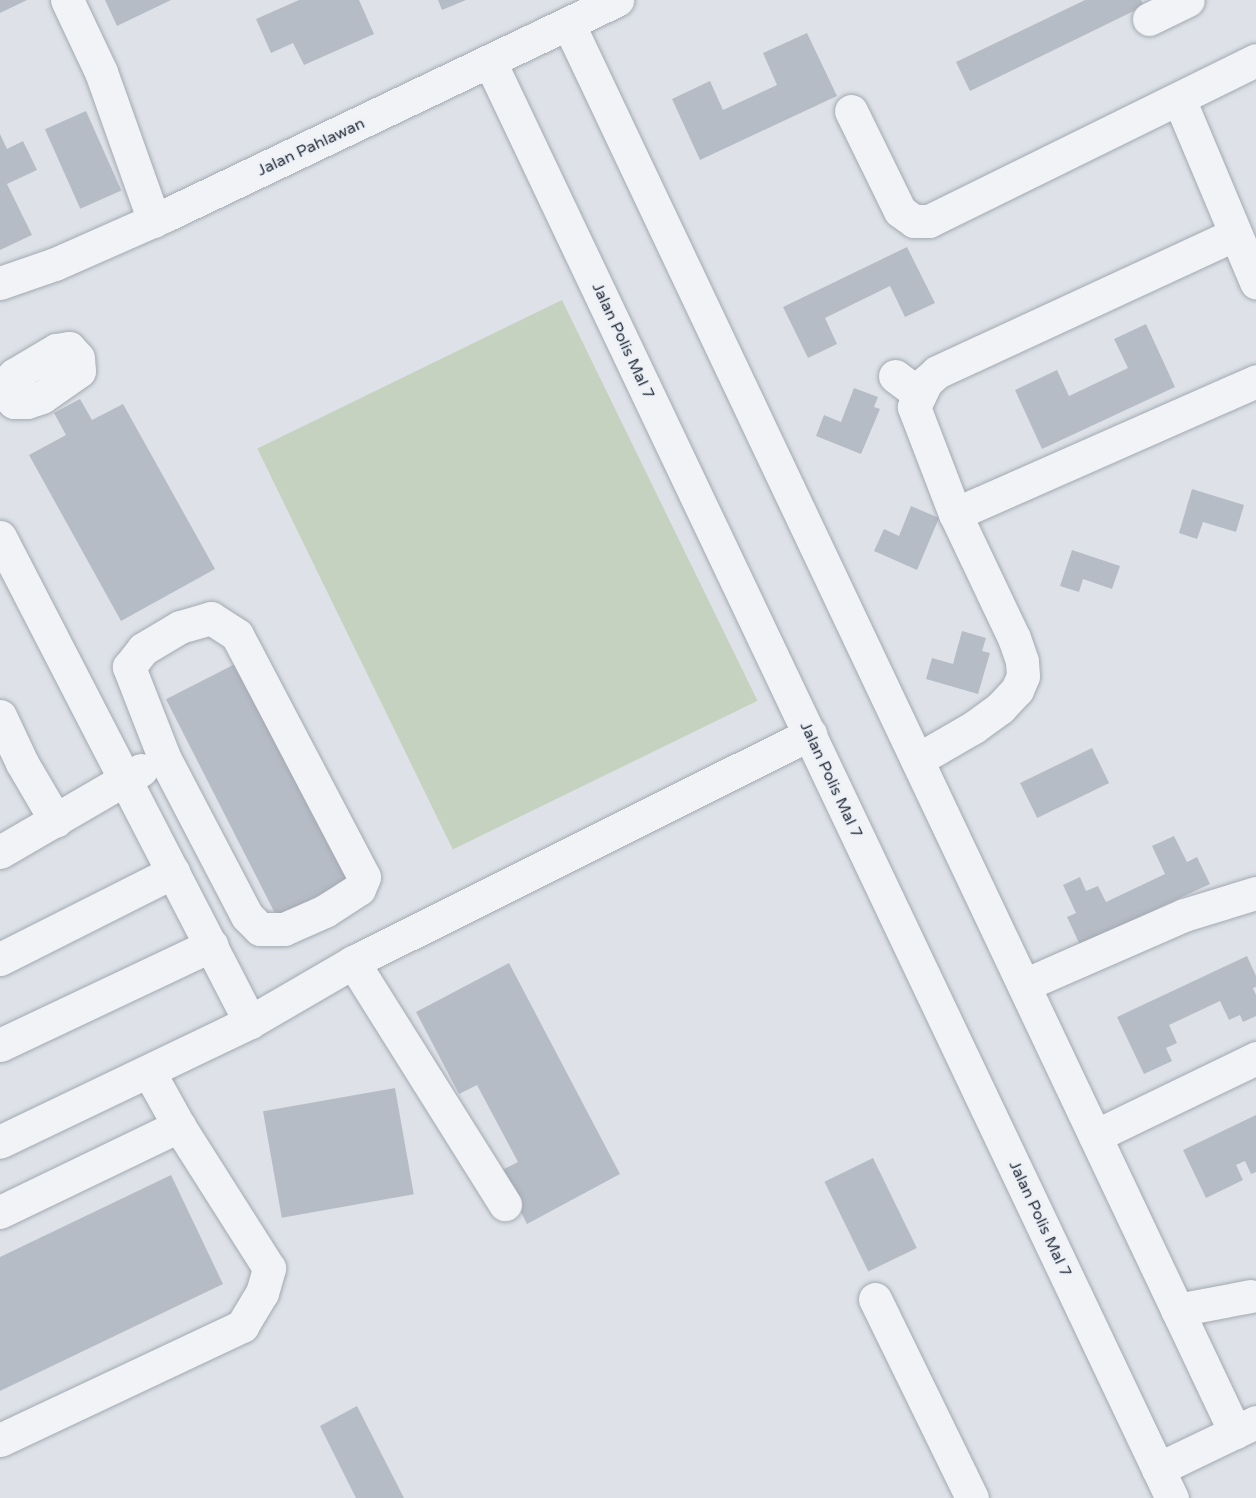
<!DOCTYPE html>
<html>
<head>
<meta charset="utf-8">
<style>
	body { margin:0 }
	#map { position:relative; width:1256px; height:1498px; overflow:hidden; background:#dee2e8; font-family:"Varela Round",sans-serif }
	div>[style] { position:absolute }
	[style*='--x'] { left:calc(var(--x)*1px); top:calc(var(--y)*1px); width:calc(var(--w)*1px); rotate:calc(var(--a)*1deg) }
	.green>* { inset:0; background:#c5d2bf; transform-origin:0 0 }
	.building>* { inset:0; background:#b5bcc5; transform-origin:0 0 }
	.roads { filter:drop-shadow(0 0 2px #a3a9b2) drop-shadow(0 0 2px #a3a9b2) }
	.minor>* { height:33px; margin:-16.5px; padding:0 16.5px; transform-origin:16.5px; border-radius:16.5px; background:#f1f3f6 }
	span { translate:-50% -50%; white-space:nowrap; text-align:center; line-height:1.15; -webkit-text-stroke:6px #eef1f6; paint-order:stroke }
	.street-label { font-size:16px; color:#27313f }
</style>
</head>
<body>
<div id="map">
	<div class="green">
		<i style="left:562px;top:300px;width:446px;height:339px;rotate:64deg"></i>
	</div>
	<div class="building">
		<i style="clip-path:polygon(0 0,27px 0,0 13px)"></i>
		<i style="clip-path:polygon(105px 0,171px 0,117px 26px)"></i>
		<i style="clip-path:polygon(299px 0,359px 0,374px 34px,304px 65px,293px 43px,271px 53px,256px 19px)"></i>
		<i style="clip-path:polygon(438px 0,466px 0,442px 10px)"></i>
		<i style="clip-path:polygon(1085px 0,1141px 0,1144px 6px,970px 91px,956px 62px)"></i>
		<i style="clip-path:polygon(807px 33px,837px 96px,700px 160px,672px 99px,710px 81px,723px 110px,777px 85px,763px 53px)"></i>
		<i style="left:86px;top:111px;width:87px;height:45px;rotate:66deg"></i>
		<i style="clip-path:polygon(0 134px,7px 149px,23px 141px,37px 170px,7px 184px,32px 235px,0 250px)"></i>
		<i style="clip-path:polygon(907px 247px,935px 303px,905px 317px,890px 286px,825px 318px,837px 344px,808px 358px,783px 307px)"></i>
		<i style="clip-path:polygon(1146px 324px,1175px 387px,1042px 449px,1015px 390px,1057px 370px,1069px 396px,1128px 368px,1114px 339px)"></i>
		<i style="clip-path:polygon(854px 388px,878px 397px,874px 407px,880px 409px,861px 454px,816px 436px,824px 415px,841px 422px)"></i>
		<i style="clip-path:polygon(80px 399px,92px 420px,123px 404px,215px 569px,121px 621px,29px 455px,66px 435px,54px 413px)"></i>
		<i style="clip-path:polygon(1192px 489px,1244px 505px,1236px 532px,1203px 522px,1197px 539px,1179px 533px)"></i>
		<i style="clip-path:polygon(911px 506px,939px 518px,917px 570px,874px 551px,884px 529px,899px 536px)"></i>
		<i style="clip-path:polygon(1072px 550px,1120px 566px,1112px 589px,1083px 579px,1079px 592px,1060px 586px)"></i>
		<i style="clip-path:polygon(962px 631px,986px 638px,982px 651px,990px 653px,978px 694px,926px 679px,932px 658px,953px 664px)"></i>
		<i style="left:239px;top:662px;width:244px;height:82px;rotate:63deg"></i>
		<i style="left:1092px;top:748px;width:39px;height:80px;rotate:64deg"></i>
		<i style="clip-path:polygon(1174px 836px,1187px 862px,1197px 857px,1210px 884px,1080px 945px,1067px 917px,1076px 913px,1063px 885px,1080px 877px,1086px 891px,1098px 886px,1106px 902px,1165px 874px,1152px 846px)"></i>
		<i style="clip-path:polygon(1247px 956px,1256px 976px,1256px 987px,1253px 988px,1256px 995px,1256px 1016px,1243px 1022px,1240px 1015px,1229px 1020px,1220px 1001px,1169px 1025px,1177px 1043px,1166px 1048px,1172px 1061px,1144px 1074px,1117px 1017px)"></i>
		<i style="clip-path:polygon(509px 963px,620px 1174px,527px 1224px,500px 1171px,518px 1162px,477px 1085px,459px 1094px,416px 1012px)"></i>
		<i style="left:395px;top:1088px;width:108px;height:134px;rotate:80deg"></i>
		<i style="clip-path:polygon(1256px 1115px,1256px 1172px,1251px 1174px,1245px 1161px,1236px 1165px,1243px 1180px,1206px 1198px,1183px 1150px)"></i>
		<i style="left:873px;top:1158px;width:100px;height:54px;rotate:64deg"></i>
		<i style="clip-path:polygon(171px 1175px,223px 1284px,0 1391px,0 1257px)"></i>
		<i style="clip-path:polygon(357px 1406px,404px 1498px,356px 1498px,320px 1426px)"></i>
	</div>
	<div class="roads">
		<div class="minor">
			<i style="--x:67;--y:0;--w:80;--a:64.7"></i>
			<i style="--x:101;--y:72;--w:158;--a:70.4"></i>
			<i style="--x:1149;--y:19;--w:43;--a:-26"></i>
			<i style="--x:569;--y:25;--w:1557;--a:64.67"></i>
			<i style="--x:490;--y:62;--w:1590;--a:64.6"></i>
			<i style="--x:1179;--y:99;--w:199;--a:67.2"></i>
			<i style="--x:851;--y:111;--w:111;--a:63.9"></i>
			<i style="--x:900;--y:211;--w:17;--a:36"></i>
			<i style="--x:914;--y:221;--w:15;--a:0"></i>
			<i style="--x:929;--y:221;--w:364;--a:-26.2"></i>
			<i style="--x:0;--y:283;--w:58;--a:-19.1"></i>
			<i style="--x:55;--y:264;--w:121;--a:-23.8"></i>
			<i style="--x:166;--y:215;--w:500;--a:-25.5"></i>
			<i style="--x:895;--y:376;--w:31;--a:37"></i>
			<i style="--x:0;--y:389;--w:20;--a:-45"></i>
			<i style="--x:14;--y:375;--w:49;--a:-30.8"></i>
			<i style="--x:56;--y:350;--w:13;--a:-9"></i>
			<i style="--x:69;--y:348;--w:13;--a:48"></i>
			<i style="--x:78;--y:358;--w:13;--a:86"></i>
			<i style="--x:79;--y:371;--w:45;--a:144.9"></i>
			<i style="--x:42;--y:397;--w:16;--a:162"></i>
			<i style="--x:27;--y:402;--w:13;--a:180"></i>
			<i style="--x:14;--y:402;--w:20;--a:-135"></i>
			<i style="--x:955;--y:514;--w:329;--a:-23.8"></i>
			<i style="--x:0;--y:537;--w:546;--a:62.73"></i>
			<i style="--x:250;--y:1022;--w:277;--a:154.4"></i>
			<i style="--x:211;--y:618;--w:31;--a:33"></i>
			<i style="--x:237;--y:635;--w:273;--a:62.3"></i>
			<i style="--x:364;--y:877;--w:13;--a:113"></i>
			<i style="--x:359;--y:889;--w:40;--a:147.1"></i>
			<i style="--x:325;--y:911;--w:45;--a:156.3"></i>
			<i style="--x:284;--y:929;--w:24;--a:180"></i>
			<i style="--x:260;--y:929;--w:18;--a:-135"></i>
			<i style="--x:247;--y:916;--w:179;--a:-117.6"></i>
			<i style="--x:164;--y:757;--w:97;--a:-111.3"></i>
			<i style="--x:129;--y:667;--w:23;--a:-52"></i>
			<i style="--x:143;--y:649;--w:43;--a:-30.7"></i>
			<i style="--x:180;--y:627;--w:32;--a:-16"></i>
			<i style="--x:0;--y:716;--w:52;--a:64.9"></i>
			<i style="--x:22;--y:763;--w:67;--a:59.6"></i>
			<i style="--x:917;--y:760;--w:66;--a:-30.1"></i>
			<i style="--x:974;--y:727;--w:32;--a:-36"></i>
			<i style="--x:1000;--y:708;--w:25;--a:-47"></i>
			<i style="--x:1017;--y:690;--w:15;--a:-67"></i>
			<i style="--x:1023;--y:676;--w:15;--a:-94"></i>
			<i style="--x:1022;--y:661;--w:24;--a:-109"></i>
			<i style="--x:1014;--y:638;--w:137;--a:-115.4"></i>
			<i style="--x:955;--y:514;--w:115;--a:-111"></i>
			<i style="--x:914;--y:407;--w:28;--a:-64"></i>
			<i style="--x:926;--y:382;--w:15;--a:-42"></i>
			<i style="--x:937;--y:372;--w:327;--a:-24.8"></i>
			<i style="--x:0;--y:852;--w:163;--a:-30.2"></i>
			<i style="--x:0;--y:959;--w:194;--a:-26.7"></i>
			<i style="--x:353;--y:962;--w:286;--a:57.9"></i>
			<i style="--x:1024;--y:985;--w:175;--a:-23.6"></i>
			<i style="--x:1184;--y:915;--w:75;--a:-17"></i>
			<i style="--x:250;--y:1022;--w:119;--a:-30.2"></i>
			<i style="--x:353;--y:962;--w:511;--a:-26.51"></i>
			<i style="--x:0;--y:1045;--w:234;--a:-25.3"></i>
			<i style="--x:1095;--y:1136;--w:179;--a:-25.8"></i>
			<i style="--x:0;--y:1212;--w:199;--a:-25.7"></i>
			<i style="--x:875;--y:1299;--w:221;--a:64"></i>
			<i style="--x:1177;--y:1310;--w:75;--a:-10.7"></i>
			<i style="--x:0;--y:1440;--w:268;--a:-25.2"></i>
			<i style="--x:242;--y:1326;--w:39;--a:-59"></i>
			<i style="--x:262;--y:1293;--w:26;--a:-74"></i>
			<i style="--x:269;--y:1268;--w:168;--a:-122.4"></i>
			<i style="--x:179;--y:1126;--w:62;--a:-119.1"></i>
			<i style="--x:1158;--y:1469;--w:109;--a:-25.6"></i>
		</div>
	</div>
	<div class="street-label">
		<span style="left:311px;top:147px;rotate:-25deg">Jalan Pahlawan</span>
		<span style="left:623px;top:341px;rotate:65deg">Jalan Polis Mal 7</span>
		<span style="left:831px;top:780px;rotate:65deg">Jalan Polis Mal 7</span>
		<span style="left:1040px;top:1219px;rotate:65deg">Jalan Polis Mal 7</span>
	</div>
</div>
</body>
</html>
